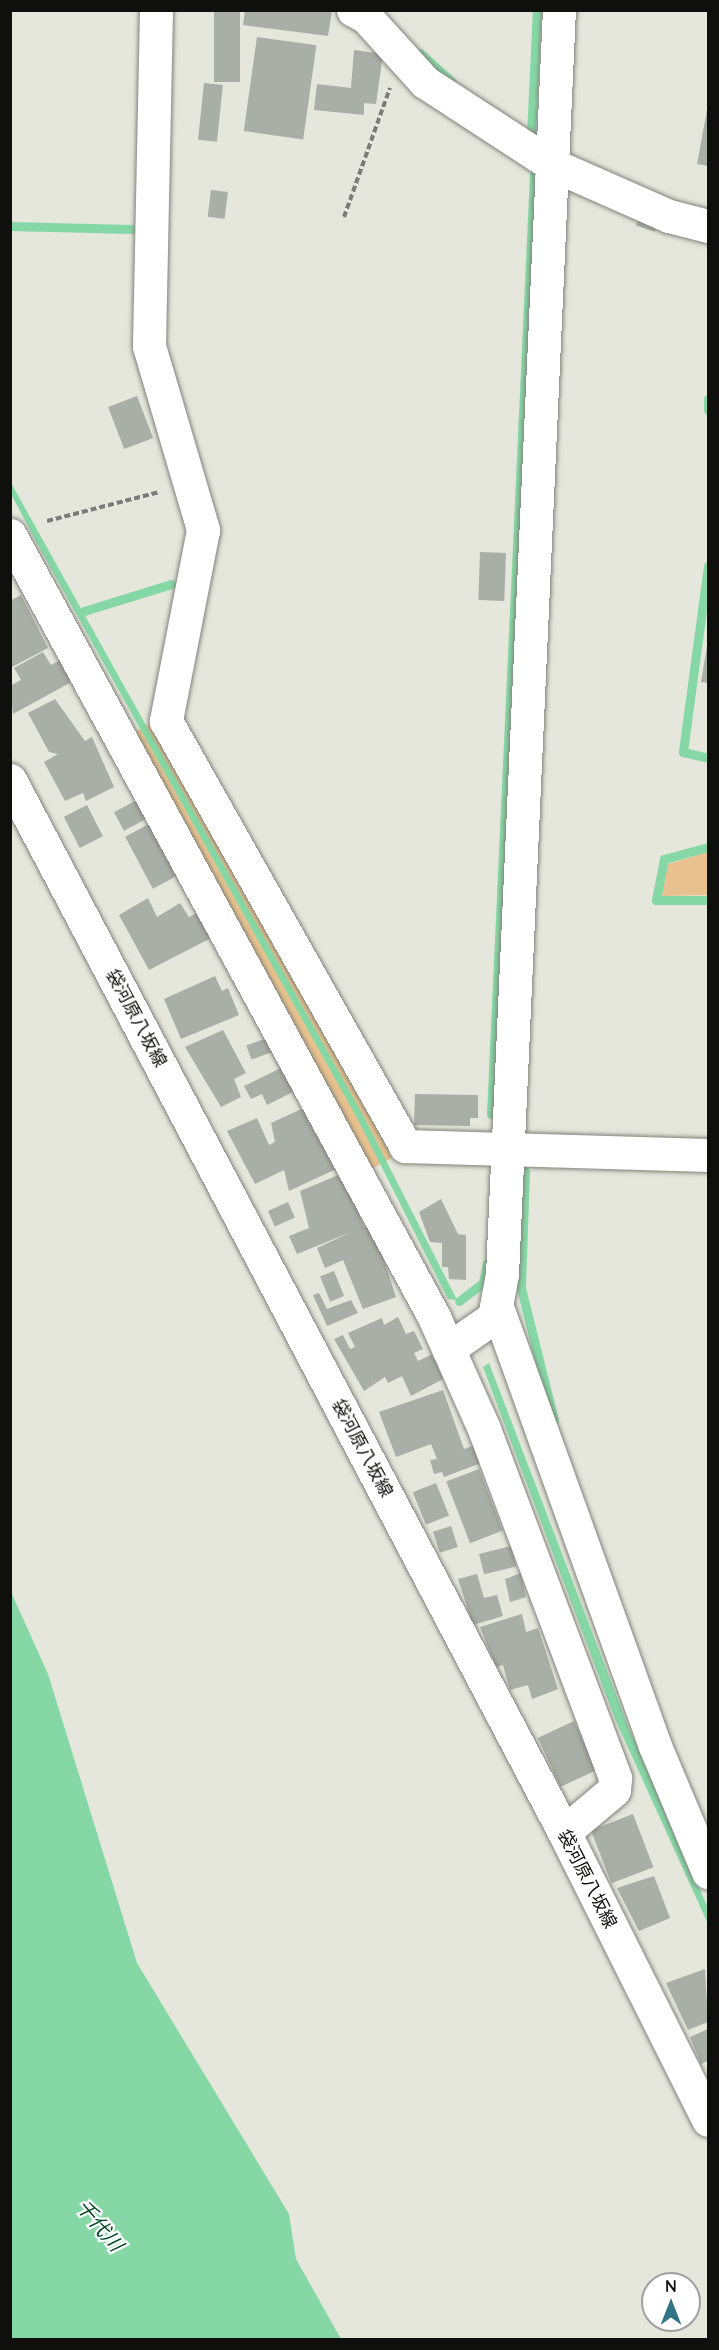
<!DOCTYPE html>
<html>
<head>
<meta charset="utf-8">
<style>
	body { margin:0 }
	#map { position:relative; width:719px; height:2350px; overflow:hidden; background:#e5e6dc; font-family:Quicksand,"Noto Sans JP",sans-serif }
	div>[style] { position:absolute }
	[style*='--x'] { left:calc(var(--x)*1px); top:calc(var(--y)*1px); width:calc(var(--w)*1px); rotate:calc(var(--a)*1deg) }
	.green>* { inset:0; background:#e8c18e; transform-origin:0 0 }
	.water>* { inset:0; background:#85d8a5 }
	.stream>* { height:9px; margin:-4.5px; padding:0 4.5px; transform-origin:4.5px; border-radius:4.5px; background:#85d8a5 }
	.building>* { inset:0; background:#a9aea6; transform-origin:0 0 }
	.path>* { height:4px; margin-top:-2px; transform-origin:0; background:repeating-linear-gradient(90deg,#7b7c76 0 6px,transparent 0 9px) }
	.roads { filter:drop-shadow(0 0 2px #81837a) drop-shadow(0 0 2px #81837a) }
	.minor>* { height:33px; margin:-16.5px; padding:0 16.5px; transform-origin:16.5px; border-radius:16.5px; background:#fff }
	.secondary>* { height:33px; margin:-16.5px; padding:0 16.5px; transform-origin:16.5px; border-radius:16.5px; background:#fff }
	span { translate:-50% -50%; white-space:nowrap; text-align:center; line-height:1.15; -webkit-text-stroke:4.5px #fff; paint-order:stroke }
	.street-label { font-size:18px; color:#0f100d }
	.water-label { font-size:20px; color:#014626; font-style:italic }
	.frame { position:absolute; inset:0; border:12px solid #0f100d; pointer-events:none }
	.north { position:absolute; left:641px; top:2272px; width:60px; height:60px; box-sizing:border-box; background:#fff; border:2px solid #9f9f9e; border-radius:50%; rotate:0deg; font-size:16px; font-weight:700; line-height:24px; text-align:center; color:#0f100d }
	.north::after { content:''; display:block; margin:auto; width:21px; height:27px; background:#327486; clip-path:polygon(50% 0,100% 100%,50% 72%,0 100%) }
</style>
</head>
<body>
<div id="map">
	<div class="green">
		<i style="left:158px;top:719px;width:497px;height:32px;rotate:61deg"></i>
		<i style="clip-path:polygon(708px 852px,708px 895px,662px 896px,668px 864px)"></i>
	</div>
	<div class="water">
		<i style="clip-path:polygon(10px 481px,364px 1117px,457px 1300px,448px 1299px,358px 1120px,39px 547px,11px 494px)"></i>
		<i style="clip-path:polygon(489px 1363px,628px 1726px,708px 1908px,708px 1924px,615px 1719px,483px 1367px)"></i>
		<i style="clip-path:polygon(11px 1592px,48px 1674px,137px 1963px,289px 2214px,296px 2259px,341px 2339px,11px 2339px)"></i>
	</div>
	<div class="stream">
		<i style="--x:420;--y:53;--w:43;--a:42.2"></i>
		<i style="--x:531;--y:135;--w:125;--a:-87.3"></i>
		<i style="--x:10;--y:226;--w:121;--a:1.4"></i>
		<i style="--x:708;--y:399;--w:11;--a:90"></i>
		<i style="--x:708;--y:566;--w:188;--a:97.7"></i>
		<i style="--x:683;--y:752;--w:26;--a:13"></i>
		<i style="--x:84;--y:611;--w:91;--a:-17.2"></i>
		<i style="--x:708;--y:847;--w:46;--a:164.7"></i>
		<i style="--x:664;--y:859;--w:42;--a:101"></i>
		<i style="--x:656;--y:900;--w:52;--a:0"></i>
		<i style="--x:491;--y:1114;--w:942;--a:-87.38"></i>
		<i style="--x:525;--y:1171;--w:117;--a:92"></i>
		<i style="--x:521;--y:1288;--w:136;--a:76"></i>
		<i style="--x:459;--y:1301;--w:30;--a:-37"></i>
		<i style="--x:483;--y:1283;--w:20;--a:-79"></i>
	</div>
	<div class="building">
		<i style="left:214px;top:10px;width:26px;height:72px"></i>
		<i style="clip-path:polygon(245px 10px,332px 11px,328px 36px,243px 25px)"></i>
		<i style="left:257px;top:37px;width:60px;height:95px;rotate:8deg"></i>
		<i style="clip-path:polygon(354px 50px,383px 54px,376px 104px,364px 103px,364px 115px,314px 110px,317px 84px,351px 88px)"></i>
		<i style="left:204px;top:83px;width:19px;height:57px;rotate:6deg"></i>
		<i style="clip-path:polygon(707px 110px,708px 110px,708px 166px,697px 164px)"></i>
		<i style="left:211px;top:190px;width:17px;height:27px;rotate:7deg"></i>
		<i style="left:639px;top:216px;width:20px;height:10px;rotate:18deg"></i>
		<i style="left:137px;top:396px;width:45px;height:31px;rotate:69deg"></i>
		<i style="left:480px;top:552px;width:26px;height:48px;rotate:2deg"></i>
		<i style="clip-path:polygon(21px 595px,48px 648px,10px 668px,10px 601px)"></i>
		<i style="clip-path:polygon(707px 646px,708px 646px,708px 683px,701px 682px)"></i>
		<i style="clip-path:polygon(43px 652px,51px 665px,64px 658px,75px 680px,13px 714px,10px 686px,21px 680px,14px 668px)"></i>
		<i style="clip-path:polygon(55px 699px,85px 741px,92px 737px,114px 787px,86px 801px,83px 793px,65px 801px,44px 762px,58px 754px,49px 752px,28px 713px)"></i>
		<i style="left:137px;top:800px;width:21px;height:26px;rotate:62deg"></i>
		<i style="left:87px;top:805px;width:35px;height:26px;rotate:63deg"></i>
		<i style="left:149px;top:824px;width:59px;height:27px;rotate:62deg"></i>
		<i style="clip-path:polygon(148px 898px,157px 917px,180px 903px,189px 917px,199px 912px,213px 937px,149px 970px,119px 915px)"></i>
		<i style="clip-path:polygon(215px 976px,222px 991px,228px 988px,239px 1015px,181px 1039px,164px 999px)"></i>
		<i style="clip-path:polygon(223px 1030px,246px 1073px,234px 1079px,241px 1097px,221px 1107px,185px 1047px)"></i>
		<i style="left:267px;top:1038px;width:15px;height:22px;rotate:70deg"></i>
		<i style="clip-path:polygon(283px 1067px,295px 1091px,267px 1105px,262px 1094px,251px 1099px,244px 1086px)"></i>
		<i style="clip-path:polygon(415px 1094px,478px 1095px,478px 1118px,470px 1118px,470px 1126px,414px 1125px)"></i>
		<i style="clip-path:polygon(306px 1107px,336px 1169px,289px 1191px,284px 1170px,255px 1184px,227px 1131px,257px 1118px,269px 1145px,275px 1142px,271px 1123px)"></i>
		<i style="clip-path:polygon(343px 1173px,364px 1227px,372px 1223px,396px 1297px,363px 1309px,343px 1260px,325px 1268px,317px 1248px,351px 1232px,297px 1254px,289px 1236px,309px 1228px,300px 1191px)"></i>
		<i style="clip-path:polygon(441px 1199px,458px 1234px,466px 1235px,466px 1280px,449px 1279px,448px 1267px,442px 1267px,442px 1243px,430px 1242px,419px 1212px)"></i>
		<i style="left:288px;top:1202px;width:17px;height:22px;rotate:66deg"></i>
		<i style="left:334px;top:1271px;width:27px;height:15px;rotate:68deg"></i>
		<i style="clip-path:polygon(319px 1293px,327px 1309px,351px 1300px,358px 1313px,327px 1326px,313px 1295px)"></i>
		<i style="clip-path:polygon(398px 1317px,406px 1334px,414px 1331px,423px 1349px,414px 1353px,418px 1361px,433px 1354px,443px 1379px,411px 1396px,402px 1376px,388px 1383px,385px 1377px,364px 1391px,334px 1339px,343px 1335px,350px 1349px,355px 1347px,348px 1333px,382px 1318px,384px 1325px)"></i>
		<i style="clip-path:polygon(443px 1390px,464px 1449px,475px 1445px,481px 1463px,444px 1477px,442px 1472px,434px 1474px,430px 1460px,437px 1459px,431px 1444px,396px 1457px,379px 1412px)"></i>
		<i style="left:479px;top:1469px;width:66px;height:35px;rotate:69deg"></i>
		<i style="left:436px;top:1483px;width:35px;height:25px;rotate:68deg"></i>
		<i style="left:451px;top:1526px;width:22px;height:19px;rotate:72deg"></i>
		<i style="left:511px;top:1546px;width:21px;height:33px;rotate:76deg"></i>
		<i style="clip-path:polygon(521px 1573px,526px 1597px,510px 1602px,505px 1579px)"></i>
		<i style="clip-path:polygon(477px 1574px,484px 1598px,497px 1595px,503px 1616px,473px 1625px,458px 1579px)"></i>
		<i style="clip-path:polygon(522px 1614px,526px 1632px,538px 1628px,558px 1689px,532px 1699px,528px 1685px,510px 1690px,503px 1665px,496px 1667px,480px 1627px)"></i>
		<i style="left:574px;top:1721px;width:54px;height:40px;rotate:65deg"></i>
		<i style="left:633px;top:1814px;width:57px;height:45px;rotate:69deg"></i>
		<i style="clip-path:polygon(654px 1876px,670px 1918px,639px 1931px,617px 1888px)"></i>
		<i style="clip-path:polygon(705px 1969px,708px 2022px,688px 2030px,666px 1983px)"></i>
		<i style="clip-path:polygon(708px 2029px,708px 2061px,701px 2064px,690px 2037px)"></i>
	</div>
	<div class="path">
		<i style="--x:344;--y:217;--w:137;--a:-70.4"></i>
		<i style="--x:47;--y:521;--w:116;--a:-14.5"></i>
	</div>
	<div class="roads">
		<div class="minor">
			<i style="--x:156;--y:10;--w:336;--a:91.2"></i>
			<i style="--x:149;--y:346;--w:192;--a:73.6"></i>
			<i style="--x:203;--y:530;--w:195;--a:101"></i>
			<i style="--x:166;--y:721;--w:488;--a:60.6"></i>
			<i style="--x:405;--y:1146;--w:303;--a:1.7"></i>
			<i style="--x:353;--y:10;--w:15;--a:28"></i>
			<i style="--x:366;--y:17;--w:88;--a:47.8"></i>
			<i style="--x:425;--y:82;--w:150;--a:33.1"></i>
			<i style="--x:551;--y:164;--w:129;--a:23.8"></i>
			<i style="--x:669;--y:216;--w:40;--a:14.4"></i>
			<i style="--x:10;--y:535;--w:890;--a:61.53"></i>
			<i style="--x:434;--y:1317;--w:123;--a:65.9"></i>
			<i style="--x:484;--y:1429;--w:373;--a:69.4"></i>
			<i style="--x:615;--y:1778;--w:12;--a:95"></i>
			<i style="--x:614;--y:1790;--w:65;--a:140"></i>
			<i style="--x:497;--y:1307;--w:467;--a:70.2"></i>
			<i style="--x:655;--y:1746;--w:137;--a:67.2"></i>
			<i style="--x:448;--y:1349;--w:56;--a:-34.8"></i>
			<i style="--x:494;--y:1317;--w:44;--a:-79.5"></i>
			<i style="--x:502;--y:1274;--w:1265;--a:-87.42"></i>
		</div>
		<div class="secondary">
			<i style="--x:10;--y:780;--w:1189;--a:62.23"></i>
			<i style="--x:564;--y:1832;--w:322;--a:63.4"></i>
		</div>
	</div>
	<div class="street-label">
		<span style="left:136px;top:1018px;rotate:62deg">袋河原八坂線</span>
		<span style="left:362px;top:1448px;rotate:62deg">袋河原八坂線</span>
		<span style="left:587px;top:1879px;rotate:63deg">袋河原八坂線</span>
	</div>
	<div class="water-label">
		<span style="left:100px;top:2225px;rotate:50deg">千代川</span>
	</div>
	<div class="frame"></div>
	<div class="north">N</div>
</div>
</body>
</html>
